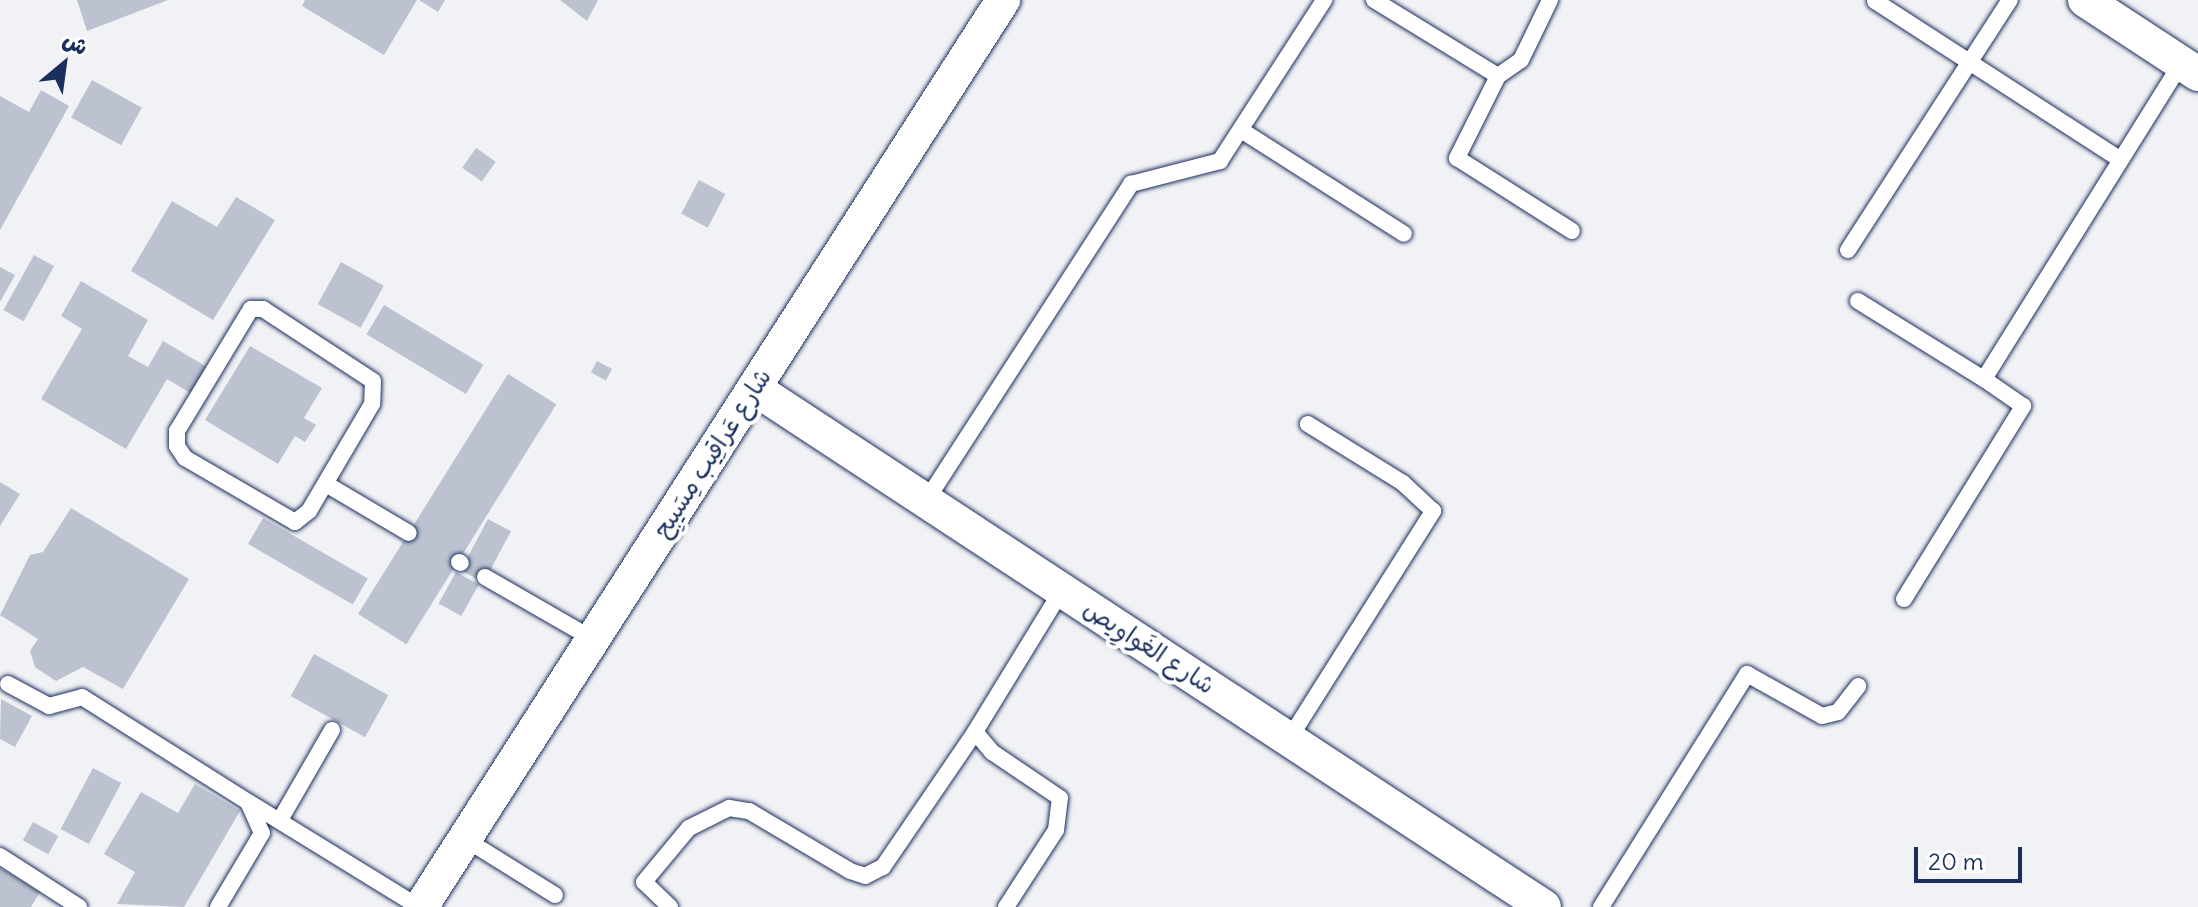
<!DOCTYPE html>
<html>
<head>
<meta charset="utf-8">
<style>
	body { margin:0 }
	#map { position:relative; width:2198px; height:907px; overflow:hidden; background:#f1f2f5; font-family:Delius,"Playpen Sans Arabic",sans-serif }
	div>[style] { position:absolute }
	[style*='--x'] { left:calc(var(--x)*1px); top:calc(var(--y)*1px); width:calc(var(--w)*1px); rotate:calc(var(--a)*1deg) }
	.building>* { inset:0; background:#bcc2d0; transform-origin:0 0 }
	.roads { filter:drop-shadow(0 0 2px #1b2f5e) drop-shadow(0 0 2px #1b2f5e) }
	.service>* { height:16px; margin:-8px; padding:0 8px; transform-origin:8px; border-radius:8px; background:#fff }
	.minor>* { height:34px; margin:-17px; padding:0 17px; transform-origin:17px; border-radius:17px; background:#fff }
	span { translate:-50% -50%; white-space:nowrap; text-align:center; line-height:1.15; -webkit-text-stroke:8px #fff; paint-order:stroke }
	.street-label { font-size:24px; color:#1b2f5e }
	.north { position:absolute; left:24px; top:24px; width:80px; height:80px; -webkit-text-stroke:6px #fff; paint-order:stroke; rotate:29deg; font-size:22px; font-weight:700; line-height:32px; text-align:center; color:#1b2f5e }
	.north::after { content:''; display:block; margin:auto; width:28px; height:36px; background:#1b2f5e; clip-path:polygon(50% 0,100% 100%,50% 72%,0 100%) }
	.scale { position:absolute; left:1914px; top:847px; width:108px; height:36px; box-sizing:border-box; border:4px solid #1b2f5e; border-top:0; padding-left:10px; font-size:24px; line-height:28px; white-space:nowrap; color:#1b2f5e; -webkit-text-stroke:6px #fff; paint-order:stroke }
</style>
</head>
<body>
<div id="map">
	<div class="building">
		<i style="clip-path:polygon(77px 0,168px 0,87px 31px)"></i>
		<i style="clip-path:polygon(305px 0,417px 0,384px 55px,302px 6px)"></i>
		<i style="clip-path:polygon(419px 0,445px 0,438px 12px)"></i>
		<i style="clip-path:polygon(560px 0,598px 0,587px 21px)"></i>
		<i style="left:92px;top:80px;width:57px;height:43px;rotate:29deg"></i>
		<i style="clip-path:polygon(41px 90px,69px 106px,0 230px,0 96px,29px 112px)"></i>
		<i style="left:476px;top:148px;width:24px;height:24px;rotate:35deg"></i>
		<i style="left:699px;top:180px;width:30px;height:38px;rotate:28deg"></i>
		<i style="clip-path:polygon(236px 197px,275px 220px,213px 320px,131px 271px,172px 201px,217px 227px)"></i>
		<i style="left:34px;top:255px;width:23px;height:63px;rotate:29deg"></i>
		<i style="left:341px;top:262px;width:49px;height:48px;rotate:29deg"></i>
		<i style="clip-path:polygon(0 267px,15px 275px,0 302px)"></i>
		<i style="clip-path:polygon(81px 281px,148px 320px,128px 356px,148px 367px,163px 341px,212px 370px,197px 397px,167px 379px,126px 449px,41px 399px,82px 329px,61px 316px)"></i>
		<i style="left:384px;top:305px;width:116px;height:34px;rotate:31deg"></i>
		<i style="clip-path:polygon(250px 346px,322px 388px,304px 418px,316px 425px,305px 442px,295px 436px,278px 464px,205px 420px)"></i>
		<i style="left:597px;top:361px;width:17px;height:13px;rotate:28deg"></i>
		<i style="left:508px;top:374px;width:57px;height:283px;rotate:32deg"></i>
		<i style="clip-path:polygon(0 482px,20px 494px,0 526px)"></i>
		<i style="clip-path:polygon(71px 508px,189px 579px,123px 689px,83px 667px,56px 681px,35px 667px,30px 651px,38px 639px,0 615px,30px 555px,43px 552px)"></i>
		<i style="left:263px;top:518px;width:121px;height:30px;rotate:30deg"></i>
		<i style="left:488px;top:519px;width:26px;height:58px;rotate:28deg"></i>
		<i style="left:456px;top:572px;width:26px;height:36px;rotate:29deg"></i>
		<i style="left:314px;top:654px;width:85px;height:48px;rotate:29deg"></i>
		<i style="clip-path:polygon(1px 699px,32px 716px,15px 747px,0 739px)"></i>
		<i style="left:93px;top:768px;width:32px;height:69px;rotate:28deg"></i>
		<i style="clip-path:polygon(195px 784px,240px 811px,184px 907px,117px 904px,135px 872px,104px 854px,141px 792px,178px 813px)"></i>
		<i style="left:33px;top:822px;width:29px;height:21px;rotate:29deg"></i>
		<i style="clip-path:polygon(0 868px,40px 892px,31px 907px,0 907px)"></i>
	</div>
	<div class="roads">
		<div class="service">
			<i style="--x:1374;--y:0;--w:145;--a:31.5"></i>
			<i style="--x:1498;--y:76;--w:28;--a:-35"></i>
			<i style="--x:1521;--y:60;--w:67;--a:-64.2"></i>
			<i style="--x:1875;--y:1;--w:291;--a:32.9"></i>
			<i style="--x:1498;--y:76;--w:92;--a:116.6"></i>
			<i style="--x:1457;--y:158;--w:136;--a:32.4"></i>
			<i style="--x:1241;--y:130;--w:193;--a:32.5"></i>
			<i style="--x:1848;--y:250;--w:298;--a:-57.1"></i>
			<i style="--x:1858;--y:301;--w:148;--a:31.8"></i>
			<i style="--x:251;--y:309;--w:12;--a:0"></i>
			<i style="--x:263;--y:309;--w:131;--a:33.2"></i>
			<i style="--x:373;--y:381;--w:23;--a:92"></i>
			<i style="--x:372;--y:404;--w:124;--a:120.5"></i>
			<i style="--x:309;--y:511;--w:18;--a:142"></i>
			<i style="--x:295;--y:522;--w:127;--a:-149.8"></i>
			<i style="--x:185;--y:458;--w:14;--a:-124"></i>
			<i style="--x:177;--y:446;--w:15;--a:-90"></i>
			<i style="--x:177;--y:431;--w:143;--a:-58.8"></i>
			<i style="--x:326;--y:484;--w:96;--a:30.6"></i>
			<i style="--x:926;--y:501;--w:378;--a:-57.1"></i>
			<i style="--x:1131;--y:184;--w:92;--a:-14.5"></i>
			<i style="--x:1220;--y:161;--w:192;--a:-57.1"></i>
			<i style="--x:459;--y:562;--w:2;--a:27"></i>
			<i style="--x:485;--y:577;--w:125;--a:29.9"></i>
			<i style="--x:1904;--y:599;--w:227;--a:-58.3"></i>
			<i style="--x:2023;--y:406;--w:47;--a:-145.3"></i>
			<i style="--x:1984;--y:379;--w:372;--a:-58"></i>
			<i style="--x:8;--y:684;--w:47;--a:28.2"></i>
			<i style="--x:49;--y:706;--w:34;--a:-15"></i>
			<i style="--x:82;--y:697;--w:196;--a:32.3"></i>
			<i style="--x:248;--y:802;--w:34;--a:66"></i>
			<i style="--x:262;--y:833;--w:86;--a:120.7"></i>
			<i style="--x:1289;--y:739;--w:270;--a:-57.7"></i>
			<i style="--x:1433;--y:511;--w:41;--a:-137"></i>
			<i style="--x:1403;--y:483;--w:112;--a:-148.2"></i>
			<i style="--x:250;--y:803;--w:198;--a:31.6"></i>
			<i style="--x:280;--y:820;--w:104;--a:-60"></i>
			<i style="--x:465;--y:839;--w:106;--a:31.9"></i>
			<i style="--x:0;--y:856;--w:94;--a:32.8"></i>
			<i style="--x:670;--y:907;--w:36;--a:-136"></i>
			<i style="--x:644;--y:882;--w:70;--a:-50.2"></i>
			<i style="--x:689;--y:828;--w:45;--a:-26.6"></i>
			<i style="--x:729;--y:808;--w:20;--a:9"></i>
			<i style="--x:749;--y:811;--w:117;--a:30.7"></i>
			<i style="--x:850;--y:871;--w:16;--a:18"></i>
			<i style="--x:865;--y:876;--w:20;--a:-27"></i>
			<i style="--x:883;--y:867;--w:163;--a:-55.7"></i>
			<i style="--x:1006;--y:907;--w:92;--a:-57"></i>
			<i style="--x:1056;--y:830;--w:32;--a:-83"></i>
			<i style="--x:1060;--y:798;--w:82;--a:-145.9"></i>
			<i style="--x:992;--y:752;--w:26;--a:-130"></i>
			<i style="--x:975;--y:732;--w:167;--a:-58.5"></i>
			<i style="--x:1601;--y:907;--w:275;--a:-57.9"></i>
			<i style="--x:1747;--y:674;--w:86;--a:29.2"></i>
			<i style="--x:1822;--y:716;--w:16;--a:-14"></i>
			<i style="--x:1838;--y:712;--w:33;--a:-52"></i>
		</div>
		<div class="minor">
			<i style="--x:2085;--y:0;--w:135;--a:33.2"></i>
			<i style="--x:754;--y:388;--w:945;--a:33.3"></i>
			<i style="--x:421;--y:907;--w:1078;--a:-57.31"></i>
		</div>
	</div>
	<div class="street-label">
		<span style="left:712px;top:453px;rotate:-57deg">شارع عَراقِيب مِسَيبِح</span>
		<span style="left:1149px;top:647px;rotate:33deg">شارع الغَواوِيص</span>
	</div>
	<div class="north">ش</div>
	<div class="scale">20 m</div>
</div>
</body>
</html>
